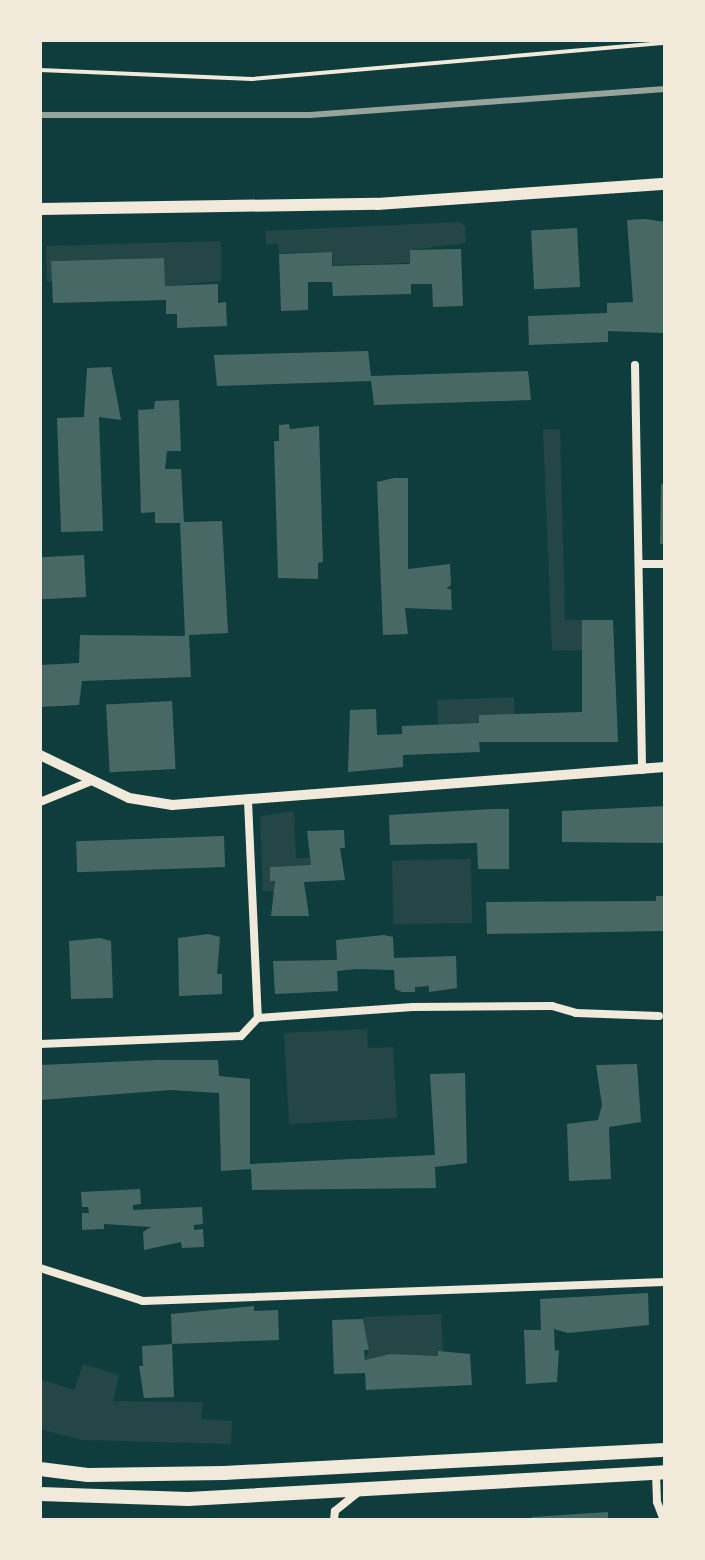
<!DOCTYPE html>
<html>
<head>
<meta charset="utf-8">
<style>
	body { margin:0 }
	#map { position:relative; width:705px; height:1560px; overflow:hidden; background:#0f3d3e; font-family:"DM Sans",sans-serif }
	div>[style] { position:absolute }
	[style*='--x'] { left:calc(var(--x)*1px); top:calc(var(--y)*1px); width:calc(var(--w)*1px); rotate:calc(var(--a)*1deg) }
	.green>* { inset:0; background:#244646; transform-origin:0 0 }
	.building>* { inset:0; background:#486865; transform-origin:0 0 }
	.service>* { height:4px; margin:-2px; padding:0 2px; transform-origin:2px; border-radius:2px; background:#f1e9da }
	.minor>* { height:8px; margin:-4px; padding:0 4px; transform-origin:4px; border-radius:4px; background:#f1e9da }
	.tertiary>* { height:10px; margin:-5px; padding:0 5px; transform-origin:5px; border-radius:5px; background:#f1e9da }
	.secondary>* { height:12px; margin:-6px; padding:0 6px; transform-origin:6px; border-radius:6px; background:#f1e9da }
	.primary>* { height:14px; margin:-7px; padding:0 7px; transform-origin:7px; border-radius:7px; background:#f1e9da }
	.rail>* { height:6px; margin:-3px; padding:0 3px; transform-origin:3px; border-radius:3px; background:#97a49c }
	span { translate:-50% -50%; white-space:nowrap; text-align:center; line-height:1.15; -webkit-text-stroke:7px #f1e9da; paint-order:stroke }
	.frame { position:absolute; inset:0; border:42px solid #f1e9da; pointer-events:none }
</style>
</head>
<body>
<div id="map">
	<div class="green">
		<i style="clip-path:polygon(460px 222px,465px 226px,466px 243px,410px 250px,410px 263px,333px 265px,332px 252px,279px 253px,278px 244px,266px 244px,265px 231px)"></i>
		<i style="clip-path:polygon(221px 241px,221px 281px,165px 286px,164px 258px,52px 261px,52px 281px,47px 281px,46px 246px)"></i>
		<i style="clip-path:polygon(560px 429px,565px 620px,582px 620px,582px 650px,552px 651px,543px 430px)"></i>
		<i style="clip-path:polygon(514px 697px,515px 714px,479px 715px,479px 723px,438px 724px,437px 700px)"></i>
		<i style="clip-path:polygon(294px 811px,296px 858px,311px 858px,311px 865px,270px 867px,275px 891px,263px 891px,260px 816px)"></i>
		<i style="left:471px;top:859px;width:64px;height:79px;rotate:89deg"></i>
		<i style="clip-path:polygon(367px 1029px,368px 1048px,393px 1047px,397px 1118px,289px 1124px,284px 1033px)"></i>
		<i style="clip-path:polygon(441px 1314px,443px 1351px,438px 1356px,390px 1354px,365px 1360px,369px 1349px,363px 1317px)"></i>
		<i style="clip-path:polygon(83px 1364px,119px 1375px,113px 1401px,203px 1402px,201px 1419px,232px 1421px,231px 1444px,81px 1440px,40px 1429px,40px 1379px,74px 1390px)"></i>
	</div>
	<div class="building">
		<i style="clip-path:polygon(645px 219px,665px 222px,665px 333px,608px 331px,608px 342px,529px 345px,528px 316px,607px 313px,607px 303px,633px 302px,627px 220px)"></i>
		<i style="left:577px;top:228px;width:59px;height:46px;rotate:87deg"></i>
		<i style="clip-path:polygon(461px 249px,463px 306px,433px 307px,432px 284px,411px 284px,411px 294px,333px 296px,332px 282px,308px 282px,308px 310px,281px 311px,279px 254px,332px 252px,332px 266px,365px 265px,410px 264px,410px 250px)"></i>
		<i style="clip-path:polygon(164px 258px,165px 286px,218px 284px,218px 303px,226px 302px,227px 326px,177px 328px,177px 314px,166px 314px,166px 300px,53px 303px,51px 261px)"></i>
		<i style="clip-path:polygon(368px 351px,371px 376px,528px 371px,531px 400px,374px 405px,371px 381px,217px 386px,214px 355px)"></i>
		<i style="clip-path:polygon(111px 367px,121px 420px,99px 417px,103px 531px,61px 532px,57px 418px,84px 417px,87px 368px)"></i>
		<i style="clip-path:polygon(179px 400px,181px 451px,167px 451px,165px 469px,181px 469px,184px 522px,222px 521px,228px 633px,189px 635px,191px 677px,82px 681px,79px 705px,40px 707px,40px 665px,79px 663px,80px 635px,185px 636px,180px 523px,155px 523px,155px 512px,141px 513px,138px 410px,154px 409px,155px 401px)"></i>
		<i style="clip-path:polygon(289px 424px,290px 429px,319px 426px,323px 562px,318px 563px,318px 579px,278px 578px,274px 441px,279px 441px,279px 425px)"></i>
		<i style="clip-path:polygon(394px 478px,408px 478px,408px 569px,450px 564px,451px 585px,446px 589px,451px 589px,452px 610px,405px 608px,408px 634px,383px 635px,377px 482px)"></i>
		<i style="clip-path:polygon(661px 484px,665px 484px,665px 544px,660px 544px)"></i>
		<i style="left:84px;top:555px;width:42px;height:44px;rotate:87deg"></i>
		<i style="clip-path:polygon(582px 620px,613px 620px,618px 742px,479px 742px,480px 752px,403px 755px,403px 767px,348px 772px,350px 710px,376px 709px,377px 735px,402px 734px,402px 726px,479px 723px,479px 715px,582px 712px)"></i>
		<i style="left:172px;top:701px;width:68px;height:66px;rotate:87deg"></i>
		<i style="clip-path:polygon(665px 806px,665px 843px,562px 842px,562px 811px)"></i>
		<i style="clip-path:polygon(492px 809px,509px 809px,509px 869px,478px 869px,477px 843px,390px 845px,389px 815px)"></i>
		<i style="clip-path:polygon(344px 830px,345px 848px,340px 848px,345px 880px,304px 882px,309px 916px,271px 916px,275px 881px,270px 881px,270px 867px,311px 865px,307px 831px)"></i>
		<i style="left:224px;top:836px;width:31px;height:148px;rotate:88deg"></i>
		<i style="clip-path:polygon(656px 896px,665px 896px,665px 931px,487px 934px,486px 902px,656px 901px)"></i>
		<i style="clip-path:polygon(208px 934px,220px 937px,217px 974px,222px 974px,222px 994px,179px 996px,178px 938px)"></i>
		<i style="clip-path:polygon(384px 935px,393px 937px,394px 958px,456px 956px,457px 988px,429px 992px,429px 986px,415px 987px,415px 992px,402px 992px,395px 989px,394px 970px,356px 969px,337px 971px,338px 991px,275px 994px,273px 961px,337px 960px,336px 940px)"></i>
		<i style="clip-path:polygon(100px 938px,111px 941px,113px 998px,71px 999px,69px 941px)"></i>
		<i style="clip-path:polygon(156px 1060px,218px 1060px,219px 1076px,250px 1079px,250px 1164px,435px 1155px,430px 1074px,465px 1073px,467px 1163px,435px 1167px,436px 1188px,252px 1190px,251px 1169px,221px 1171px,219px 1093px,171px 1090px,40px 1100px,40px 1065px)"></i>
		<i style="clip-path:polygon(637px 1064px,641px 1122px,609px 1127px,611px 1179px,569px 1181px,567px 1124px,598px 1120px,602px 1105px,596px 1065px)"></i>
		<i style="clip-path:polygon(140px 1189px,141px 1204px,133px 1205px,133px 1210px,202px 1207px,203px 1224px,194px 1225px,194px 1230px,203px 1229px,204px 1247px,182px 1248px,181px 1242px,144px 1250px,143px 1232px,151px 1227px,104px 1224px,104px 1229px,82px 1230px,82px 1213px,89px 1213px,88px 1207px,82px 1207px,81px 1192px)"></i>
		<i style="clip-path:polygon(648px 1293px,649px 1325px,568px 1333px,554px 1329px,555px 1351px,559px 1350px,557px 1382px,526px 1384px,524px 1330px,541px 1330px,540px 1299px)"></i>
		<i style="clip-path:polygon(254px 1306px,254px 1311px,278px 1310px,279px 1340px,172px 1344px,171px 1314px)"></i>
		<i style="clip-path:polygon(363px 1319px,369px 1350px,364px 1350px,365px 1360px,390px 1354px,438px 1356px,438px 1351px,470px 1354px,472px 1385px,366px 1390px,365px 1373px,334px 1374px,332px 1320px)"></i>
		<i style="clip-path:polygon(172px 1344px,174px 1397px,144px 1398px,139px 1366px,143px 1366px,142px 1346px)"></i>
		<i style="clip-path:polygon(608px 1512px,608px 1520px,532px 1520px,532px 1517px)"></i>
	</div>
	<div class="service">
		<i style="--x:40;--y:70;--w:212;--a:2.4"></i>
		<i style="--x:252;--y:79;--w:415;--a:-5"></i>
	</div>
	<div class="minor">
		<i style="--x:635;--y:365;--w:405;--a:89"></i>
		<i style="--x:640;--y:564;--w:25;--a:0"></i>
		<i style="--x:248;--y:801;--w:217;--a:87.4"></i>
		<i style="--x:40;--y:802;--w:53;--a:-22.2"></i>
		<i style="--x:40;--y:1044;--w:201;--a:-2.3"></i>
		<i style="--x:241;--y:1036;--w:25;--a:-47"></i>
		<i style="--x:258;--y:1018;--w:155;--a:-4.1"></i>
		<i style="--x:413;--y:1007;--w:139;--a:-0.4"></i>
		<i style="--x:552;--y:1006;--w:25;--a:16"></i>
		<i style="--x:576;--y:1013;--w:83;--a:2.1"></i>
		<i style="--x:40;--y:1268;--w:108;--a:17.8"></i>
		<i style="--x:143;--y:1301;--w:522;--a:-2.08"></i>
		<i style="--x:656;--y:1473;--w:29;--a:88"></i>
		<i style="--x:657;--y:1502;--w:19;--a:69"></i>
		<i style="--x:334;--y:1520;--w:9;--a:-84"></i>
		<i style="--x:335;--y:1511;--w:32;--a:-39"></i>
	</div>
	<div class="tertiary">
		<i style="--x:40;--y:755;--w:99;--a:25.8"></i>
		<i style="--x:129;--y:798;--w:44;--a:9.2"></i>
		<i style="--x:172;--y:805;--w:494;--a:-4.4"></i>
	</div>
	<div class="secondary">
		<i style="--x:40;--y:209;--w:337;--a:-0.9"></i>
		<i style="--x:377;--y:204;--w:289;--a:-4"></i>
	</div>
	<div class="primary">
		<i style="--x:40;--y:1469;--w:48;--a:7.1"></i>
		<i style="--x:88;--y:1475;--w:136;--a:-0.8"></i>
		<i style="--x:224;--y:1473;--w:442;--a:-3"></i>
		<i style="--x:40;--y:1494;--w:148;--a:1.9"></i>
		<i style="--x:188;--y:1499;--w:478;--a:-3.2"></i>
	</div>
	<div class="rail">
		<i style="--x:40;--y:115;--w:270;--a:0"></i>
		<i style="--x:310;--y:115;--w:356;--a:-4.2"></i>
	</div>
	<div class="frame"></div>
</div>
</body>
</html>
